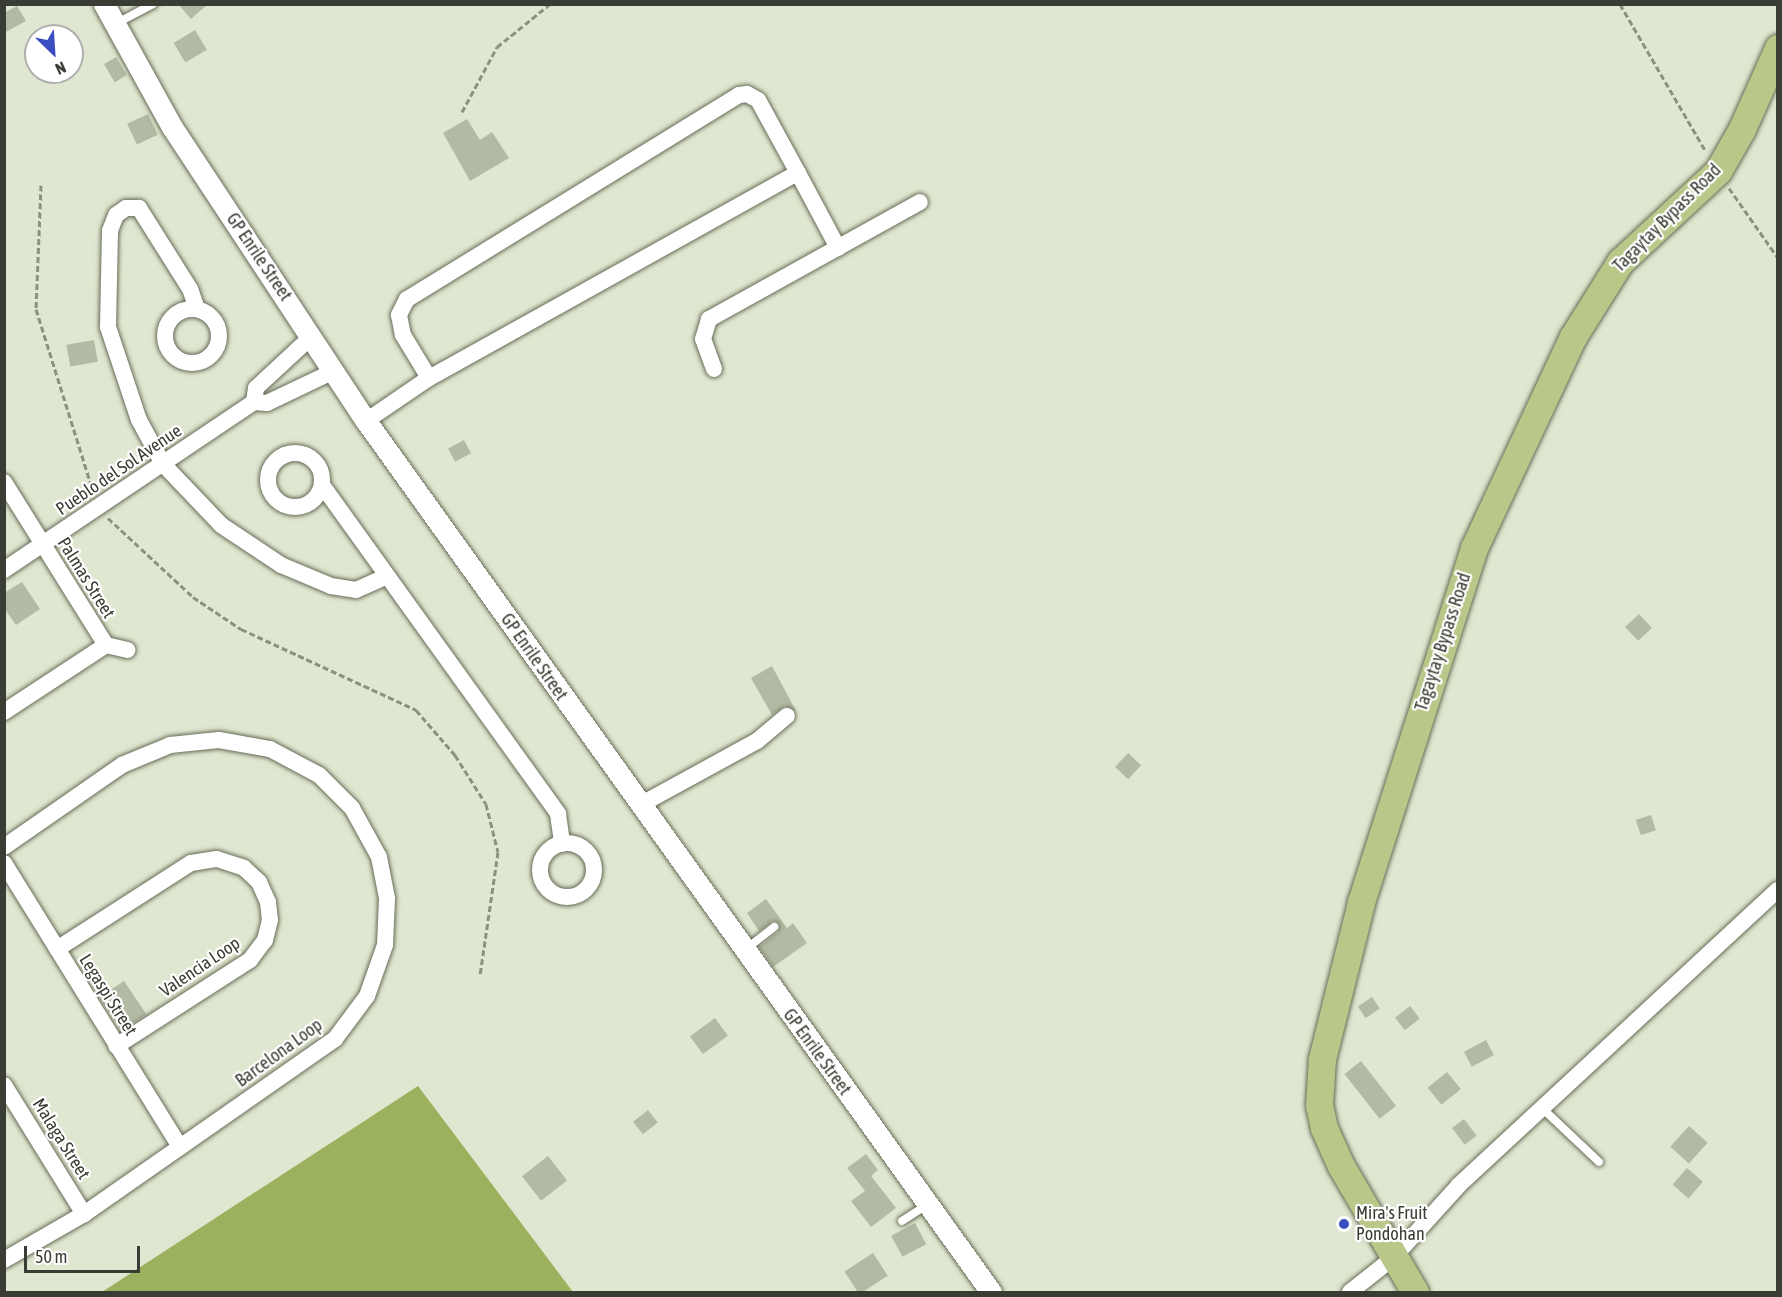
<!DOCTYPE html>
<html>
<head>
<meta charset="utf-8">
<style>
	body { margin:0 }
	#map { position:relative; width:1782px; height:1297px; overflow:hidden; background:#e0e7d0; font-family:"Asap Condensed",sans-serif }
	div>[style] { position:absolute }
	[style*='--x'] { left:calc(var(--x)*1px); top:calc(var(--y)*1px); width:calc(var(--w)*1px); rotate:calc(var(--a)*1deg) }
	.forest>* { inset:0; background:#9cb15e }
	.building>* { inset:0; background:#b3baa3; transform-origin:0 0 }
	.path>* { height:3px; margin-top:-1.5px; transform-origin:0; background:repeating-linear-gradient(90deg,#8b9080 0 6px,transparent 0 9px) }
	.roads { filter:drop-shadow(0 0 2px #676d58) drop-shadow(0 0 2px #676d58) }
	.service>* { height:8px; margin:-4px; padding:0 4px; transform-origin:4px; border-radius:4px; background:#fff }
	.minor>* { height:16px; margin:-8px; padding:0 8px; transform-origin:8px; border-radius:8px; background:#fff }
	.minor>.ring { margin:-8px; padding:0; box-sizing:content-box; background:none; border:16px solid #fff; border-radius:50% }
	.tertiary>* { height:21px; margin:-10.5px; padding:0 10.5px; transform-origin:10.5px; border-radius:10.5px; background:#fff }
	.primary>* { height:27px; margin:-13.5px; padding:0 13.5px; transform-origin:13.5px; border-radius:13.5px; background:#b9c888 }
	.dots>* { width:16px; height:16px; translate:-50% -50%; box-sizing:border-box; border:3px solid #fff; border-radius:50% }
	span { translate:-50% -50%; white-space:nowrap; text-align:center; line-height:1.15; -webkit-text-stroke:4.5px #fff; paint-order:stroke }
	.street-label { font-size:18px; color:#3a3d34 }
	.poi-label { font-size:18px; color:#3a3d34 }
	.left { translate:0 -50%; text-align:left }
	.frame { position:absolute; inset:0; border:6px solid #3a3d34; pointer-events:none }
	.north { position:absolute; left:24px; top:24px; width:60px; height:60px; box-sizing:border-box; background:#fff; border:2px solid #b0b1ae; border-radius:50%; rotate:155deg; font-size:16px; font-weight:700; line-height:24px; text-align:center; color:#3a3d34 }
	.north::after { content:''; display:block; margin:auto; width:21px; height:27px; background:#3b4dc0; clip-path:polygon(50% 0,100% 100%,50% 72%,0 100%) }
	.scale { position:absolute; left:24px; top:1246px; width:116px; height:27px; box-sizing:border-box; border:3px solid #3a3d34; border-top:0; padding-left:8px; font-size:18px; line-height:21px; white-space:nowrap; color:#3a3d34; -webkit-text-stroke:4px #fff; paint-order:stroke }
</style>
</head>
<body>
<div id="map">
	<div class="forest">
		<i style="clip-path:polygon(418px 1086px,573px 1292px,102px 1292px)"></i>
	</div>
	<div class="building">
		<i style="clip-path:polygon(178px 4px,208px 4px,191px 19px)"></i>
		<i style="clip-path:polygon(17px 6px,26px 21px,4px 33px,4px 13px)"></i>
		<i style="left:195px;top:30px;width:23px;height:25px;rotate:59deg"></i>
		<i style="left:116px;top:57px;width:21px;height:14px;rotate:59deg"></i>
		<i style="left:148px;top:114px;width:23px;height:23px;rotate:65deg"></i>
		<i style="clip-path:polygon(467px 119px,480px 140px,492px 132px,509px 158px,470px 181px,443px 133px)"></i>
		<i style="left:94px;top:340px;width:22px;height:28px;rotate:80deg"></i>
		<i style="left:464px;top:440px;width:15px;height:18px;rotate:62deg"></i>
		<i style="clip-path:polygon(22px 582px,40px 609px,16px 625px,4px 608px,4px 593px)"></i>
		<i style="left:1639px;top:614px;width:19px;height:19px;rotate:47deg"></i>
		<i style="clip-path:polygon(772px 666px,796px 711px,785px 706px,772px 715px,751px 678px)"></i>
		<i style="left:1128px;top:753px;width:18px;height:19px;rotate:43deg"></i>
		<i style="left:1651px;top:815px;width:16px;height:16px;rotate:72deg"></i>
		<i style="clip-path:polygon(766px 899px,787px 928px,793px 923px,807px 943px,773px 967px,759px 947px,778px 932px,779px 924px,773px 921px,759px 931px,747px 913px)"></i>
		<i style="left:124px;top:981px;width:40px;height:30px;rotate:56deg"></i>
		<i style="left:1372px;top:997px;width:14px;height:17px;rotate:56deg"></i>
		<i style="left:1410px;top:1006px;width:16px;height:19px;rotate:52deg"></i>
		<i style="left:715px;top:1018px;width:22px;height:31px;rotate:54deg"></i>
		<i style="left:1486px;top:1040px;width:17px;height:25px;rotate:62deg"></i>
		<i style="left:1361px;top:1061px;width:57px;height:21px;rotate:52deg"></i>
		<i style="left:1447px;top:1072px;width:22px;height:25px;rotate:51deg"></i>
		<i style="left:648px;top:1110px;width:16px;height:19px;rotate:52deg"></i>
		<i style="left:1464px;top:1119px;width:21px;height:15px;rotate:53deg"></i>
		<i style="left:1689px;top:1126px;width:25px;height:28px;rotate:42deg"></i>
		<i style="clip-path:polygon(866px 1154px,878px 1170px,871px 1176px,896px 1208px,871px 1227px,851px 1201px,865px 1191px,847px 1168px)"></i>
		<i style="left:548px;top:1156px;width:31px;height:33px;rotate:52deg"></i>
		<i style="left:1687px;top:1168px;width:21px;height:22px;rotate:41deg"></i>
		<i style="left:915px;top:1223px;width:24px;height:27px;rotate:62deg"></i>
		<i style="left:873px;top:1253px;width:27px;height:34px;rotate:57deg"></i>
	</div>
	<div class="path">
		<i style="--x:1620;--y:4;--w:171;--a:59.8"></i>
		<i style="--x:462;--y:112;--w:74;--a:-61.7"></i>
		<i style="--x:497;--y:47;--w:68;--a:-39.1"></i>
		<i style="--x:41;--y:185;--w:124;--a:92.3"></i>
		<i style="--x:36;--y:309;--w:191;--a:72.6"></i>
		<i style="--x:1729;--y:188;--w:85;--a:55"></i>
		<i style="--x:108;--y:518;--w:116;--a:42.9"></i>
		<i style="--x:193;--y:597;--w:58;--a:33.7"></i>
		<i style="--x:241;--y:629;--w:193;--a:24.8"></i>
		<i style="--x:416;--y:710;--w:60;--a:49.1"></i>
		<i style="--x:455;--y:755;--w:58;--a:57.7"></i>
		<i style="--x:486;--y:804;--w:49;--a:76"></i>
		<i style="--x:498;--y:852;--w:124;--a:98.3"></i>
	</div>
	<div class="roads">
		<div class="service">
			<i style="--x:117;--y:23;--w:41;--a:-27.8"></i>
			<i style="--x:746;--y:949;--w:36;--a:-38"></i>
			<i style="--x:1543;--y:1109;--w:77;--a:43.4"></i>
			<i style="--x:902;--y:1221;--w:30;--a:-33"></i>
		</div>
		<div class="minor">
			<i style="--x:798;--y:173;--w:85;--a:61.9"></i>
			<i style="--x:197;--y:309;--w:21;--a:-109"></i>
			<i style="--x:190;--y:289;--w:96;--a:-122.2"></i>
			<i style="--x:139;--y:208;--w:13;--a:180"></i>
			<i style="--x:126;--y:208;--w:12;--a:145"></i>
			<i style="--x:116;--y:215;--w:17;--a:111"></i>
			<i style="--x:110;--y:231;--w:96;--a:91.2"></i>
			<i style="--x:108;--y:327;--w:98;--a:71.6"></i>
			<i style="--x:139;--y:420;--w:50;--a:61.4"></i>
			<i style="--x:163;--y:464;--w:84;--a:46.4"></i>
			<i style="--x:221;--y:525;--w:72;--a:33.7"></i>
			<i style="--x:281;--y:565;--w:54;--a:22.8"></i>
			<i style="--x:331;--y:586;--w:25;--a:9"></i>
			<i style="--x:356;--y:590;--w:34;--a:-24"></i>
			<i class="ring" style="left:165px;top:309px;width:38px;height:38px"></i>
			<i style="--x:714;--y:369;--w:32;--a:-110"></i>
			<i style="--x:703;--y:339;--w:21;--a:-73"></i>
			<i style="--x:709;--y:319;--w:241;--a:-29"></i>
			<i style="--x:254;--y:402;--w:14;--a:-82"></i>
			<i style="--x:256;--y:388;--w:76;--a:-42.9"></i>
			<i style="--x:366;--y:421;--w:76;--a:-34.3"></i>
			<i style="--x:429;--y:378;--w:422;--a:-29.1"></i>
			<i style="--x:798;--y:173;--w:83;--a:-118.7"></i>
			<i style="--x:758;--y:100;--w:13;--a:-151"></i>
			<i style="--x:747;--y:94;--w:8;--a:173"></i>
			<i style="--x:739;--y:95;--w:390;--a:148.4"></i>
			<i style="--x:407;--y:299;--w:18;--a:117"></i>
			<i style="--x:399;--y:315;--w:20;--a:79"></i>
			<i style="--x:403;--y:335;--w:50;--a:58.8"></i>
			<i class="ring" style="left:268px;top:453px;width:38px;height:38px"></i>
			<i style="--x:4;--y:482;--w:192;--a:58"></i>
			<i style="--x:106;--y:645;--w:22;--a:13"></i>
			<i style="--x:322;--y:485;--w:405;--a:54.3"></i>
			<i style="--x:558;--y:814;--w:30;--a:82"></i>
			<i style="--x:4;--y:570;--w:301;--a:-33.9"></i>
			<i style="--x:254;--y:402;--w:13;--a:4"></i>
			<i style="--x:267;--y:403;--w:74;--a:-25.5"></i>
			<i style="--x:4;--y:712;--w:122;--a:-33.3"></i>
			<i style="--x:640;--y:805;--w:133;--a:-28.7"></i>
			<i style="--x:757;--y:741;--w:39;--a:-40"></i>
			<i class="ring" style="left:540px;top:843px;width:38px;height:38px"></i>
			<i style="--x:4;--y:847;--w:144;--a:-34.8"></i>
			<i style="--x:122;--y:765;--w:52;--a:-22.6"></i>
			<i style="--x:170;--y:745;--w:49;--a:-5.8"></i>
			<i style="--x:219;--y:740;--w:52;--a:10"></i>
			<i style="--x:270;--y:749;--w:55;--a:28"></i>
			<i style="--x:319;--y:775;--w:47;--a:45"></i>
			<i style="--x:352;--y:808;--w:56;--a:61.1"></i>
			<i style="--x:379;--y:857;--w:42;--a:79"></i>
			<i style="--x:387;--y:898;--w:47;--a:92.4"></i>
			<i style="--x:385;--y:945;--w:54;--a:109.4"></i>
			<i style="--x:367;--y:996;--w:54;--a:126.7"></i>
			<i style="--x:335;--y:1039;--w:306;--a:145.1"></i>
			<i style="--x:84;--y:1214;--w:92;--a:150.1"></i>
			<i style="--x:4;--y:863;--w:334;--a:58.2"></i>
			<i style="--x:57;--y:949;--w:159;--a:-32.7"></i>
			<i style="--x:191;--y:863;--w:26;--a:-9"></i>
			<i style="--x:217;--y:859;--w:28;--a:18"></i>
			<i style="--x:244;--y:868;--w:21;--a:43"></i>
			<i style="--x:259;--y:882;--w:22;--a:66"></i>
			<i style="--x:268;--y:902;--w:18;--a:84"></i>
			<i style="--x:270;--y:920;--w:21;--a:104"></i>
			<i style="--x:265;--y:940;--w:25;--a:127"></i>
			<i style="--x:250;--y:960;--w:159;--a:147.3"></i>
			<i style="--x:4;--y:1085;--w:152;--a:58.2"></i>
			<i style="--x:1350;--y:1292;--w:56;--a:-38.5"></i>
			<i style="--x:1394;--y:1257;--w:97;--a:-47.9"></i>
			<i style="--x:1459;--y:1185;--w:434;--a:-42.8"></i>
		</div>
		<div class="tertiary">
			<i style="--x:104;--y:4;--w:141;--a:61.1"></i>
			<i style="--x:172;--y:127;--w:352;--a:56.6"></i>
			<i style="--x:366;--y:421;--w:1072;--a:54.34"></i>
		</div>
		<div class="primary">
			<i style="--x:1415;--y:1292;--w:146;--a:-120.4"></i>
			<i style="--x:1341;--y:1166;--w:42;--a:-114.1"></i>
			<i style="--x:1324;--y:1128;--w:24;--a:-102"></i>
			<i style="--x:1319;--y:1105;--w:46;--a:-86.3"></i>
			<i style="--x:1322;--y:1059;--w:162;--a:-76"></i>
			<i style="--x:1361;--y:902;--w:372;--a:-72.3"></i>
			<i style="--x:1474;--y:548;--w:233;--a:-64.9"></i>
			<i style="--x:1573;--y:337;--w:89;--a:-57.9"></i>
			<i style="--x:1620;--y:262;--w:134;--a:-42.9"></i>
			<i style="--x:1718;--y:171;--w:48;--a:-60.3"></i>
			<i style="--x:1742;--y:129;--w:89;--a:-66"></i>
		</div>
	</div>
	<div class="dots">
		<i style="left:1344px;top:1224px;background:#3b4dc0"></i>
	</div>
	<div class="street-label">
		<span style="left:1667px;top:218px;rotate:-45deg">Tagaytay Bypass Road</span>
		<span style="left:259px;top:257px;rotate:56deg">GP Enrile Street</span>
		<span style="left:119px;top:470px;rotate:-34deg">Pueblo del Sol Avenue</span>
		<span style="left:86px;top:578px;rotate:58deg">Palmas Street</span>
		<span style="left:1443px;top:642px;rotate:-72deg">Tagaytay Bypass Road</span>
		<span style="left:534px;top:657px;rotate:55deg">GP Enrile Street</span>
		<span style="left:200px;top:967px;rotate:-34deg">Valencia Loop</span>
		<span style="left:108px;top:995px;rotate:58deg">Legaspi Street</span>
		<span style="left:817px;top:1052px;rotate:54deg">GP Enrile Street</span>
		<span style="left:279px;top:1053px;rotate:-36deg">Barcelona Loop</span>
		<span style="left:61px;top:1139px;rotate:58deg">Malaga Street</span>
	</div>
	<div class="poi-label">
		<span class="left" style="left:1356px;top:1224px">Mira's Fruit<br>Pondohan</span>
	</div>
	<div class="frame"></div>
	<div class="north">N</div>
	<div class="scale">50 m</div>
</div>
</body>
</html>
